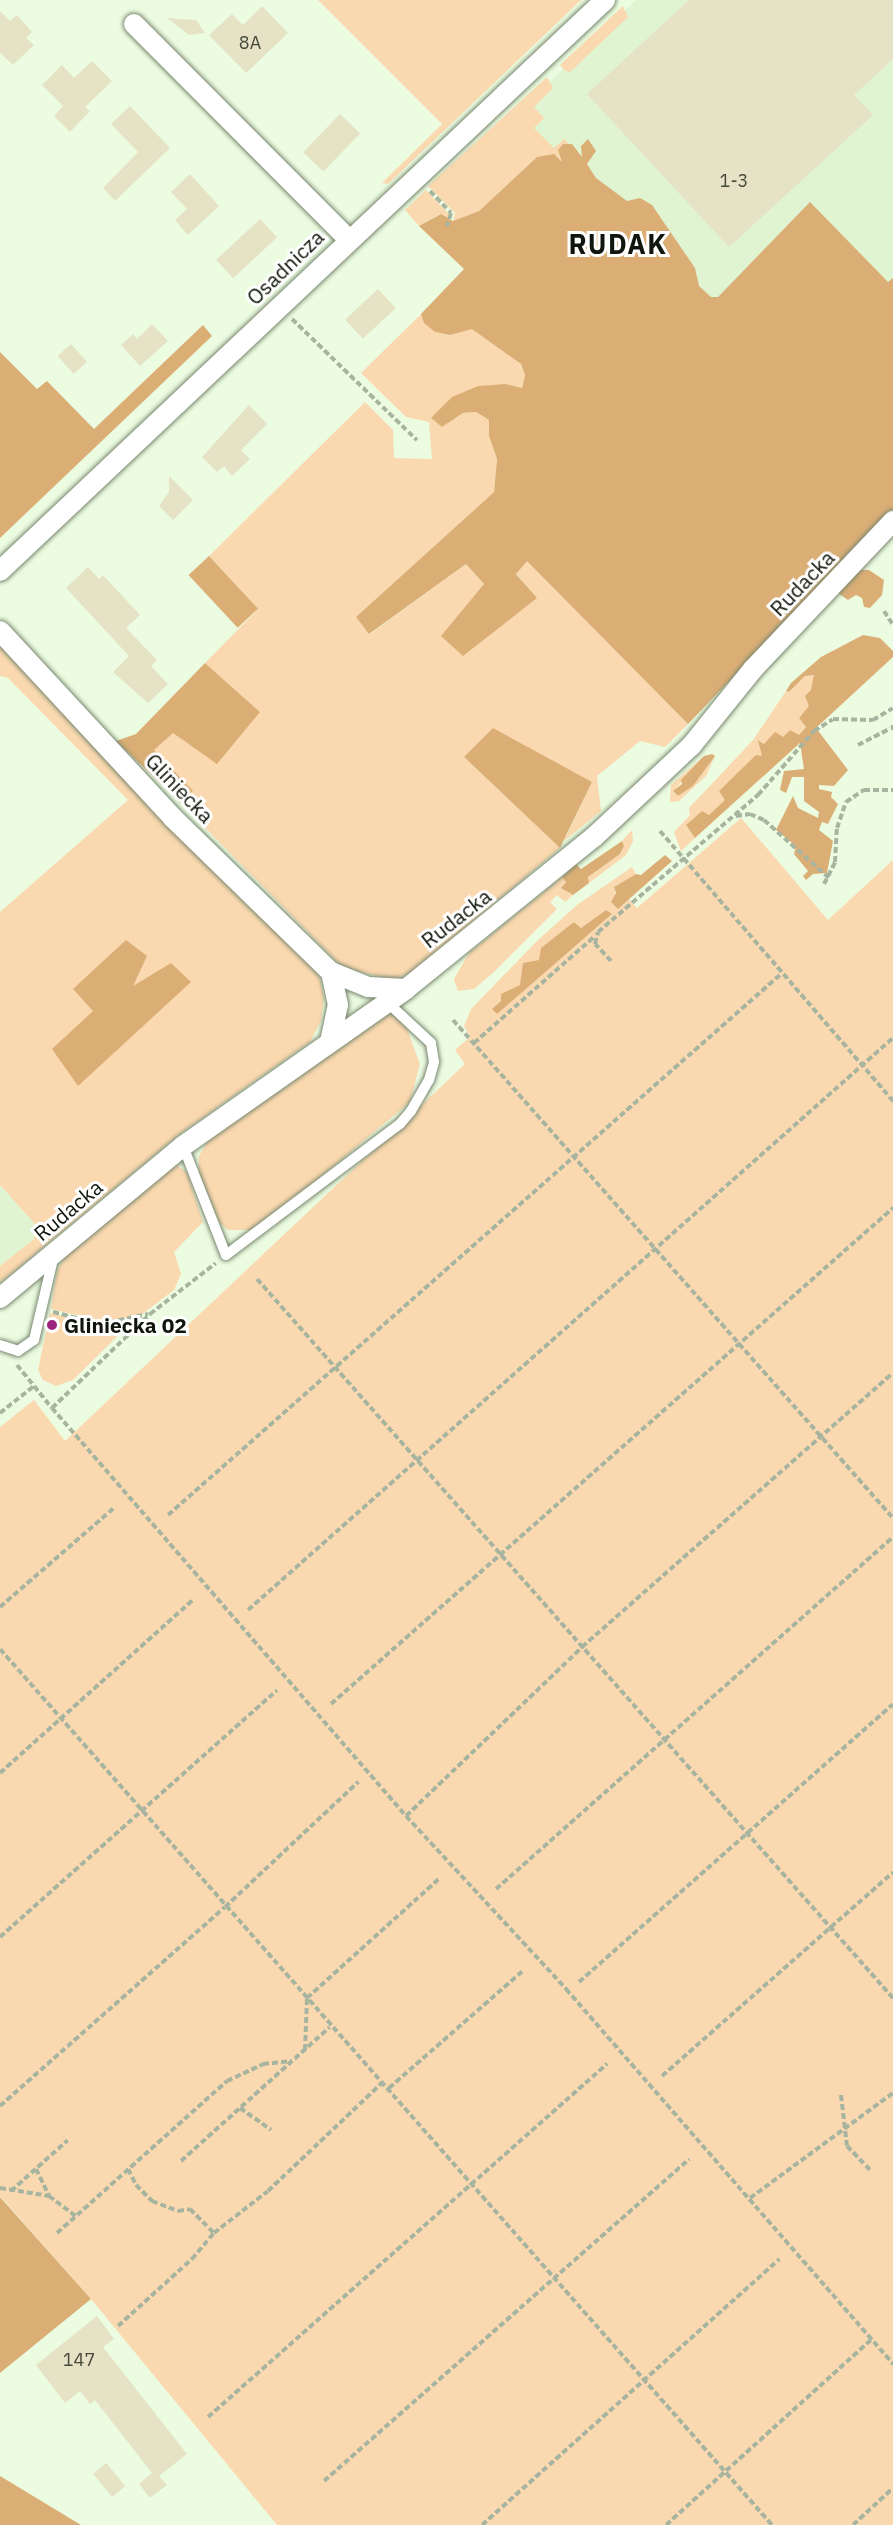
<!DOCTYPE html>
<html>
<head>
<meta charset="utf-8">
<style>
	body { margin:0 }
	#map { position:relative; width:893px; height:2525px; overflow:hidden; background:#ecfce1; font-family:"IBM Plex Sans",sans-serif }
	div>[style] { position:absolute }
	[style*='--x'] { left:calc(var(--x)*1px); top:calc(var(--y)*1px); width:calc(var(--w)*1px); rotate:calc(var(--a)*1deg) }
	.built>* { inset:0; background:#e0f4d2 }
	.green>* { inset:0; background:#fbd9b0 }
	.forest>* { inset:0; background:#dbae76; transform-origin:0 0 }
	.building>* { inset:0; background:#e5e2c5; transform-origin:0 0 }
	.path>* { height:4px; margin-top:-2px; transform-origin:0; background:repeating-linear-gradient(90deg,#a7b49f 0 6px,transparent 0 9px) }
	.roads { filter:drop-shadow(0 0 2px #78876f) drop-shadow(0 0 2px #78876f) }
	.lane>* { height:10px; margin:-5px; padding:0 5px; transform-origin:5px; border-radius:5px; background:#fff }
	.street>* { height:20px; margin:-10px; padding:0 10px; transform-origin:10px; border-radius:10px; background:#fff }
	.dots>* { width:16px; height:16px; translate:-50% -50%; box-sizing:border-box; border:3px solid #fff; border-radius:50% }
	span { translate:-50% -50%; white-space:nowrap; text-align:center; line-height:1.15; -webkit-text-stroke:6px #fff; paint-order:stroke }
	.number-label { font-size:18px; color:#45493b }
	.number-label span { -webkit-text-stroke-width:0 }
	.street-label { font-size:21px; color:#10160d }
	.poi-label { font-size:21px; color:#10160d; font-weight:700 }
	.left { translate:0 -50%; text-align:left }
	.district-label { font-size:27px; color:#10160d; font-weight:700; letter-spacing:1.5px }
</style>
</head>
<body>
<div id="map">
	<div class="built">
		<i style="clip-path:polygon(636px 0,893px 0,893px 287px,700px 316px,514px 116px)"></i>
		<i style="clip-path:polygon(0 1185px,35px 1224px,34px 1239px,0 1266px)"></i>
	</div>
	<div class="green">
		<i style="clip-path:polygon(318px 0,581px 0,388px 184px,382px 183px,442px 124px)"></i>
		<i style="clip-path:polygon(623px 6px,628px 17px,570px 72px,565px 71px,560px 65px)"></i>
		<i style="clip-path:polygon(547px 77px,553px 88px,534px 107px,544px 118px,534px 128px,554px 148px,564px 139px,569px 144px,563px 144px,576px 172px,587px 181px,575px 190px,537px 157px,479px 211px,453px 221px,455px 213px,428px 186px)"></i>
		<i style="clip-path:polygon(426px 190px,450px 215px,448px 219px,440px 214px,419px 226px,405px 210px)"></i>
		<i style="clip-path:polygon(421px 314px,435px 332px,450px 335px,472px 328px,521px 364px,525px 375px,522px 388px,506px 384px,431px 418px,442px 427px,463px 413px,476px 412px,489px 420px,489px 436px,497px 459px,494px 492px,356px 617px,370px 634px,466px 564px,484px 584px,537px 599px,516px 573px,527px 560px,688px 724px,665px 747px,640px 741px,597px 776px,601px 811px,564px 841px,592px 782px,464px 757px,560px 848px,409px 974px,392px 980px,342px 967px,180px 802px,193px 792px,153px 750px,173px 733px,260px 712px,205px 663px,258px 609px,209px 556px,365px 402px,393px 430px,394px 458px,432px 459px,429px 422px,406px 417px,361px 373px)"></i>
		<i style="clip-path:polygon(0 640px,308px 959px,320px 978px,324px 998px,321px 1021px,310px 1042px,181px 1133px,0 1283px,0 1266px,34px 1239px,35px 1224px,0 1185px,0 912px,128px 800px,8px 678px,0 676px)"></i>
		<i style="clip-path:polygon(815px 675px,810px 706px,799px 718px,806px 727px,799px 735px,764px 744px,759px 740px,763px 757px,719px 791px,726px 800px,709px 815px,686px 825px,695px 838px,681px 851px,674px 832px,690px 815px,689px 808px,753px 740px,786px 691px,789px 692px,805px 676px)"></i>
		<i style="clip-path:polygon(704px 756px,673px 792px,678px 796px,693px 786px,715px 756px,706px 776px,679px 801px,670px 802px,671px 785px)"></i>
		<i style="clip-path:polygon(evenodd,741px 818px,828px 920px,893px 860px,893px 2525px,277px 2525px,91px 2299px,0 2196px,0 1427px,34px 1400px,65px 1441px,465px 1064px,455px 1050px,470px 1037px,464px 1026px,471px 1009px,538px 940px,577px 905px,632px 867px,636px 874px,614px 887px,618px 909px,629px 899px,637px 908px,741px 818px,606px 910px,611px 915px,497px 1013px,492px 1009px,520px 986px,574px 922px,581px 928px,606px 910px)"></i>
		<i style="clip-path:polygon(632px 830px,633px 841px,626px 855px,589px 883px,588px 877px,620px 854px,624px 846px,622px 841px)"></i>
		<i style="clip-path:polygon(562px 877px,566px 882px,561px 888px,573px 895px,565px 902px,557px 895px,550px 902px,557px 909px,493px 973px,474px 989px,458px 991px,454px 979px,469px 953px)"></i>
		<i style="clip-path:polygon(389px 1012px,404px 1021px,420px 1064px,410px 1102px,267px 1222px,253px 1230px,228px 1230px,219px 1222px,199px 1176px,199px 1156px,212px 1134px)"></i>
		<i style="clip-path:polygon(175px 1164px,187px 1172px,203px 1222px,174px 1252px,181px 1274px,174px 1290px,140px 1316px,102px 1321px,51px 1309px,57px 1271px,69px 1248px)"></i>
		<i style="clip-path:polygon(50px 1313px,102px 1326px,135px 1319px,73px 1380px,56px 1386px,43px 1380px,38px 1370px)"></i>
	</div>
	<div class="forest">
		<i style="clip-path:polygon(588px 139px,596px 151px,587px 164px,596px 178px,627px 201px,640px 198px,652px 205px,695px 268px,699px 286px,711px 297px,718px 297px,810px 202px,888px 282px,893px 278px,893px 510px,688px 724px,527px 561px,516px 574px,537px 598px,463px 656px,441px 636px,484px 584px,466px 564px,369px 634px,356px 617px,494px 492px,497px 459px,489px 436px,489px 420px,476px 412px,463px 413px,442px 427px,431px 418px,452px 397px,478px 386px,506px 384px,522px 388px,525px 375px,521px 364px,472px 329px,450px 335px,435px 332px,424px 323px,421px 314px,464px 269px,419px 226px,441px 214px,453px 221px,479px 211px,537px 157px,554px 154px,562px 162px,558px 150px,563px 144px,572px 144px,582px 157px,581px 146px)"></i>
		<i style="clip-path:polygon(203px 325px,212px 336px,0 538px,0 352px,37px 389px,47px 381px,94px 429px)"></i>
		<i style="left:209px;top:556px;width:72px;height:28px;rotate:47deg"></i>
		<i style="clip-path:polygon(860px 570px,869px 570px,884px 580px,882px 595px,870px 608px,864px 607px,862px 598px,856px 595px,848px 600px,838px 593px)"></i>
		<i style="clip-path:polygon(863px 635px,880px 638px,893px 651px,893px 657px,816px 728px,848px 770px,834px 786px,819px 785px,819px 789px,832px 792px,831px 797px,838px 804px,828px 824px,822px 822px,819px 830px,833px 841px,827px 873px,813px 874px,806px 880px,803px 876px,808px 871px,794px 854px,796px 846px,776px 830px,793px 796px,798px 808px,818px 818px,819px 812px,804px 801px,804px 777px,792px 777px,786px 793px,780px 790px,784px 771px,804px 769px,800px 743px,695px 838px,686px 825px,702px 811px,709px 815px,725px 800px,719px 791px,756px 755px,762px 756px,758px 740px,764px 744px,775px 732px,783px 737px,790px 730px,799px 735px,806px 727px,799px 718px,809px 706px,805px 696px,811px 690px,814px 675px,805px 676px,789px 692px,786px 691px,791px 683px,821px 657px)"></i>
		<i style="clip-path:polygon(205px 663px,260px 712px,217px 764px,173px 733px,154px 750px,193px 791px,180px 802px,116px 741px,136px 734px)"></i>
		<i style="clip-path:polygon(493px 728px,592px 782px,560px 848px,464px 757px)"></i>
		<i style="clip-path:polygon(712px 754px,715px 756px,693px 786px,678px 796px,673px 791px,682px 784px,681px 780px,704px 756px)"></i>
		<i style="clip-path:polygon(622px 841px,624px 846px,620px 854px,588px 877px,589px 883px,573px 895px,561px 888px,566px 882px,562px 877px,576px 864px,581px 869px)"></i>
		<i style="clip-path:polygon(665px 855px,672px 861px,618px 909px,611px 902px,616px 893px,614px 887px,636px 874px,641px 875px)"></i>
		<i style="clip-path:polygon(606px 910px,612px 914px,497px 1014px,492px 1009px,501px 1001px,501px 994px,520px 985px,523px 963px,539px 960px,541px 948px,574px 922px,581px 928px)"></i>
		<i style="clip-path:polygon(126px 940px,147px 956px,133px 986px,171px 963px,191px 982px,78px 1086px,52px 1049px,93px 1011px,73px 989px)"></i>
		<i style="clip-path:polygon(0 2197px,91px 2299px,0 2373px)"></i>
		<i style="clip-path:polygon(0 2476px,81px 2525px,0 2525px)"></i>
	</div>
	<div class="building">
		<i style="clip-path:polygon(689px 0,893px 0,893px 59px,854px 95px,873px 115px,729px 247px,587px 94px)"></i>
		<i style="clip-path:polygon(262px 6px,288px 33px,246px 73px,209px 35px,232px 14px,243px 25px)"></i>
		<i style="clip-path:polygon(0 11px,10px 21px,17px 15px,32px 32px,26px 38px,34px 45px,13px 65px,0 53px)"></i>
		<i style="clip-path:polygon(167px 18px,196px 20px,205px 33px,189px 35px)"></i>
		<i style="clip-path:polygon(92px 61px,112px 81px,85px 107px,90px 111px,70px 132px,54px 116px,63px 106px,42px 85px,62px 65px,74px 78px)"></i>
		<i style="clip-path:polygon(130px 106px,170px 148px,115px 201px,103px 188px,138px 152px,111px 124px)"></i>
		<i style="left:340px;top:114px;width:28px;height:53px;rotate:44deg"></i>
		<i style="clip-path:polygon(190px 174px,219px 206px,188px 235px,175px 220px,187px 209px,171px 192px)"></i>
		<i style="left:260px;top:219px;width:25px;height:60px;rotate:47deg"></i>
		<i style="left:378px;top:289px;width:26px;height:45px;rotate:47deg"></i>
		<i style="clip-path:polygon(152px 324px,168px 341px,140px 366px,121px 345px,133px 334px,137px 339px)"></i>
		<i style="left:71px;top:344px;width:24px;height:18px;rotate:48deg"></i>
		<i style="clip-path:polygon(249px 405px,267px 424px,241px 450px,250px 459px,232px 476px,224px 466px,217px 472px,202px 457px)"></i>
		<i style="clip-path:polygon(169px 476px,193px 500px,173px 520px,159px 506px,169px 492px)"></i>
		<i style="clip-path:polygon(88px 567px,99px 579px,103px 575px,140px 615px,126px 628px,157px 660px,151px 666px,168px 684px,148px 703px,113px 672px,129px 656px,66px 588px)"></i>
		<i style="clip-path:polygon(97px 2316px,114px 2339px,103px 2347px,187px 2454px,159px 2476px,167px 2485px,150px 2498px,139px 2484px,152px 2473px,95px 2400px,90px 2404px,80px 2391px,65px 2403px,36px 2365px)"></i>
		<i style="left:106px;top:2463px;width:30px;height:17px;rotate:50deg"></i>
	</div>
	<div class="path">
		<i style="--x:430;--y:191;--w:30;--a:46"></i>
		<i style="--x:451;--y:213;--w:14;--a:107"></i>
		<i style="--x:292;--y:319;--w:174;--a:44.1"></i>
		<i style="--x:884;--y:611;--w:17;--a:57"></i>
		<i style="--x:893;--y:725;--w:5;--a:90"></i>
		<i style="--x:858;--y:745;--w:36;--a:-27"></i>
		<i style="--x:736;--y:816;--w:14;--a:-8"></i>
		<i style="--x:750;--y:814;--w:15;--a:23"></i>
		<i style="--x:764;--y:820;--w:87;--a:41.7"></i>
		<i style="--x:660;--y:831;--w:357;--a:49.2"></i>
		<i style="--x:824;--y:884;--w:25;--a:-63"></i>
		<i style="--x:835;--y:862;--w:34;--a:-87"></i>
		<i style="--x:837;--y:828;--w:28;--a:-71"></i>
		<i style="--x:846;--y:802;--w:22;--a:-34"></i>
		<i style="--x:864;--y:790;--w:29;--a:0"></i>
		<i style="--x:611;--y:961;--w:23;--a:-133"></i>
		<i style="--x:595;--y:944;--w:12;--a:-76"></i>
		<i style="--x:598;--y:932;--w:211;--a:-40.6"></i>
		<i style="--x:758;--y:795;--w:85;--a:-48.8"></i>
		<i style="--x:814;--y:731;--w:22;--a:-32"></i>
		<i style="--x:833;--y:719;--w:40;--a:1.4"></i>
		<i style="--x:873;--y:720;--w:23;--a:-31"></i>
		<i style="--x:453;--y:1020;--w:665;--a:48.54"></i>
		<i style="--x:474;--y:1043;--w:160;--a:-41.5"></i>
		<i style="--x:257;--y:1279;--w:960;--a:48.51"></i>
		<i style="--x:53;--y:1312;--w:49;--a:14"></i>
		<i style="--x:101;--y:1324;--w:48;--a:-12"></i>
		<i style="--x:17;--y:1365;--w:55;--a:50.9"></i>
		<i style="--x:52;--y:1408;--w:136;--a:-43.8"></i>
		<i style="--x:150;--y:1314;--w:83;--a:-37.7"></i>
		<i style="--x:52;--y:1408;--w:540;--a:49.05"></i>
		<i style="--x:406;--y:1816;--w:236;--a:47.2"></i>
		<i style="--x:566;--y:1989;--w:498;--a:48.9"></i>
		<i style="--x:0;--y:1413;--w:43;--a:-38.5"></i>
		<i style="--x:168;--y:1515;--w:818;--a:-41.43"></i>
		<i style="--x:0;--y:1607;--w:152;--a:-41"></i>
		<i style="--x:248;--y:1610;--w:862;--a:-41.57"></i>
		<i style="--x:0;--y:1649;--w:1168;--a:48.61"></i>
		<i style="--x:331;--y:1704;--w:750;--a:-41.43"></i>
		<i style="--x:0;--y:1773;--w:259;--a:-41.9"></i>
		<i style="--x:406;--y:1816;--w:244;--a:-43.8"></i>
		<i style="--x:582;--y:1647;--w:414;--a:-41.4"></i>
		<i style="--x:496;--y:1889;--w:531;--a:-41.56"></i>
		<i style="--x:0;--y:1937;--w:371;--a:-41.7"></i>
		<i style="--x:579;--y:1982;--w:419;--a:-41.5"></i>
		<i style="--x:305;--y:2050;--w:52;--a:-87.8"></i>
		<i style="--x:307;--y:1998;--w:179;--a:-42.1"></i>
		<i style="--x:662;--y:2076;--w:308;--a:-41.4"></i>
		<i style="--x:389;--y:2088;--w:179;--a:-41.2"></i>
		<i style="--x:841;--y:2095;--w:51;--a:83.3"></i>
		<i style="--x:847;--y:2146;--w:33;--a:46"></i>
		<i style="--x:0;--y:2106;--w:300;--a:-41.5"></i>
		<i style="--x:225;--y:1907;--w:183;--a:-43.2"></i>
		<i style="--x:240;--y:2108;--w:38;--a:35"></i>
		<i style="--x:181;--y:2161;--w:200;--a:-42"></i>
		<i style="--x:36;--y:2169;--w:30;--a:64"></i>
		<i style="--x:128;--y:2169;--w:18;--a:63"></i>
		<i style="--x:136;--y:2185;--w:23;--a:45"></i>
		<i style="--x:152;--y:2201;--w:28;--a:21"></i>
		<i style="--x:178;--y:2211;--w:12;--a:-9"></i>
		<i style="--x:190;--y:2209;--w:34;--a:45"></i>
		<i style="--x:0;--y:2188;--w:50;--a:9.3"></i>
		<i style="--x:49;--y:2196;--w:34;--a:37"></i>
		<i style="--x:11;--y:2191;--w:76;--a:-41.8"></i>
		<i style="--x:750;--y:2198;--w:177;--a:-36.3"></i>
		<i style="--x:57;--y:2233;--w:228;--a:-41.8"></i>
		<i style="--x:227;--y:2081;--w:40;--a:-25"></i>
		<i style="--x:263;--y:2064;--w:29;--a:-6"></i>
		<i style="--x:118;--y:2326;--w:100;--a:-42.2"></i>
		<i style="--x:192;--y:2259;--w:34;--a:-50"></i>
		<i style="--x:214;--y:2233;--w:68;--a:-37.9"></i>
		<i style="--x:268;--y:2191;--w:157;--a:-43.5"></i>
		<i style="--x:208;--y:2417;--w:533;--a:-41.5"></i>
		<i style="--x:324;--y:2481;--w:487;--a:-41.4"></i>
		<i style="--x:482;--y:2525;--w:399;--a:-41.8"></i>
		<i style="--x:666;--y:2525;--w:276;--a:-42.1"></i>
		<i style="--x:853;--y:2525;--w:54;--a:-42.8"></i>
	</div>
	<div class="roads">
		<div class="lane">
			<i style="--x:183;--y:1146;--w:117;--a:68.5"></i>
			<i style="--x:226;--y:1255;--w:218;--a:-37"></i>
			<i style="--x:400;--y:1124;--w:17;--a:-50"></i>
			<i style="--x:411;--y:1111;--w:36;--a:-60"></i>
			<i style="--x:429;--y:1080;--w:19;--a:-74"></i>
			<i style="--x:434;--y:1062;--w:19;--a:-99"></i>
			<i style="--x:431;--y:1043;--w:60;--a:-137"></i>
			<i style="--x:0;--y:1345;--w:19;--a:18"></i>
			<i style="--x:18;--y:1351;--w:19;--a:-35"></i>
			<i style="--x:34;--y:1340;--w:87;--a:-76.8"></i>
		</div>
		<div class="street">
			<i style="--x:134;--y:24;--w:303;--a:45.1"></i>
			<i style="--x:0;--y:571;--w:832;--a:-43.34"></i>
			<i style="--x:0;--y:631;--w:253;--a:47.2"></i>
			<i style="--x:172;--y:817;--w:222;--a:44.3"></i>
			<i style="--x:331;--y:972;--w:40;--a:22"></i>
			<i style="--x:368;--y:987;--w:38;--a:3"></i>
			<i style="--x:330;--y:1042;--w:38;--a:-78"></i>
			<i style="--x:338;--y:1005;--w:34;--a:-102"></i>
			<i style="--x:0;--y:1298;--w:238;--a:-39.7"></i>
			<i style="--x:183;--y:1146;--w:273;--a:-35.1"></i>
			<i style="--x:406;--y:989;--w:242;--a:-39"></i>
			<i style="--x:594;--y:837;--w:134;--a:-43.2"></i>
			<i style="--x:692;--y:745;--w:97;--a:-51.2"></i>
			<i style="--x:753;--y:669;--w:204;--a:-46.6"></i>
		</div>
	</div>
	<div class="dots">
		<i style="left:52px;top:1325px;background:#9c247d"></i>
	</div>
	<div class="number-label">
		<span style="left:250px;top:43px">8A</span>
		<span style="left:734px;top:181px">1-3</span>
		<span style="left:79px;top:2360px">147</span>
	</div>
	<div class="street-label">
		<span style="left:285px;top:267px;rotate:-44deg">Osadnicza</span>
		<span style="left:802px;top:583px;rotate:-46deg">Rudacka</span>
		<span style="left:180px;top:788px;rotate:46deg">Gliniecka</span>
		<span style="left:456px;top:918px;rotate:-38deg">Rudacka</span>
		<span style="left:68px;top:1210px;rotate:-40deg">Rudacka</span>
	</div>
	<div class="poi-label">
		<span class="left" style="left:64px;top:1325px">Gliniecka 02</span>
	</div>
	<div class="district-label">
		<span style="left:618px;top:244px">RUDAK</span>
	</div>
</div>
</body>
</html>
